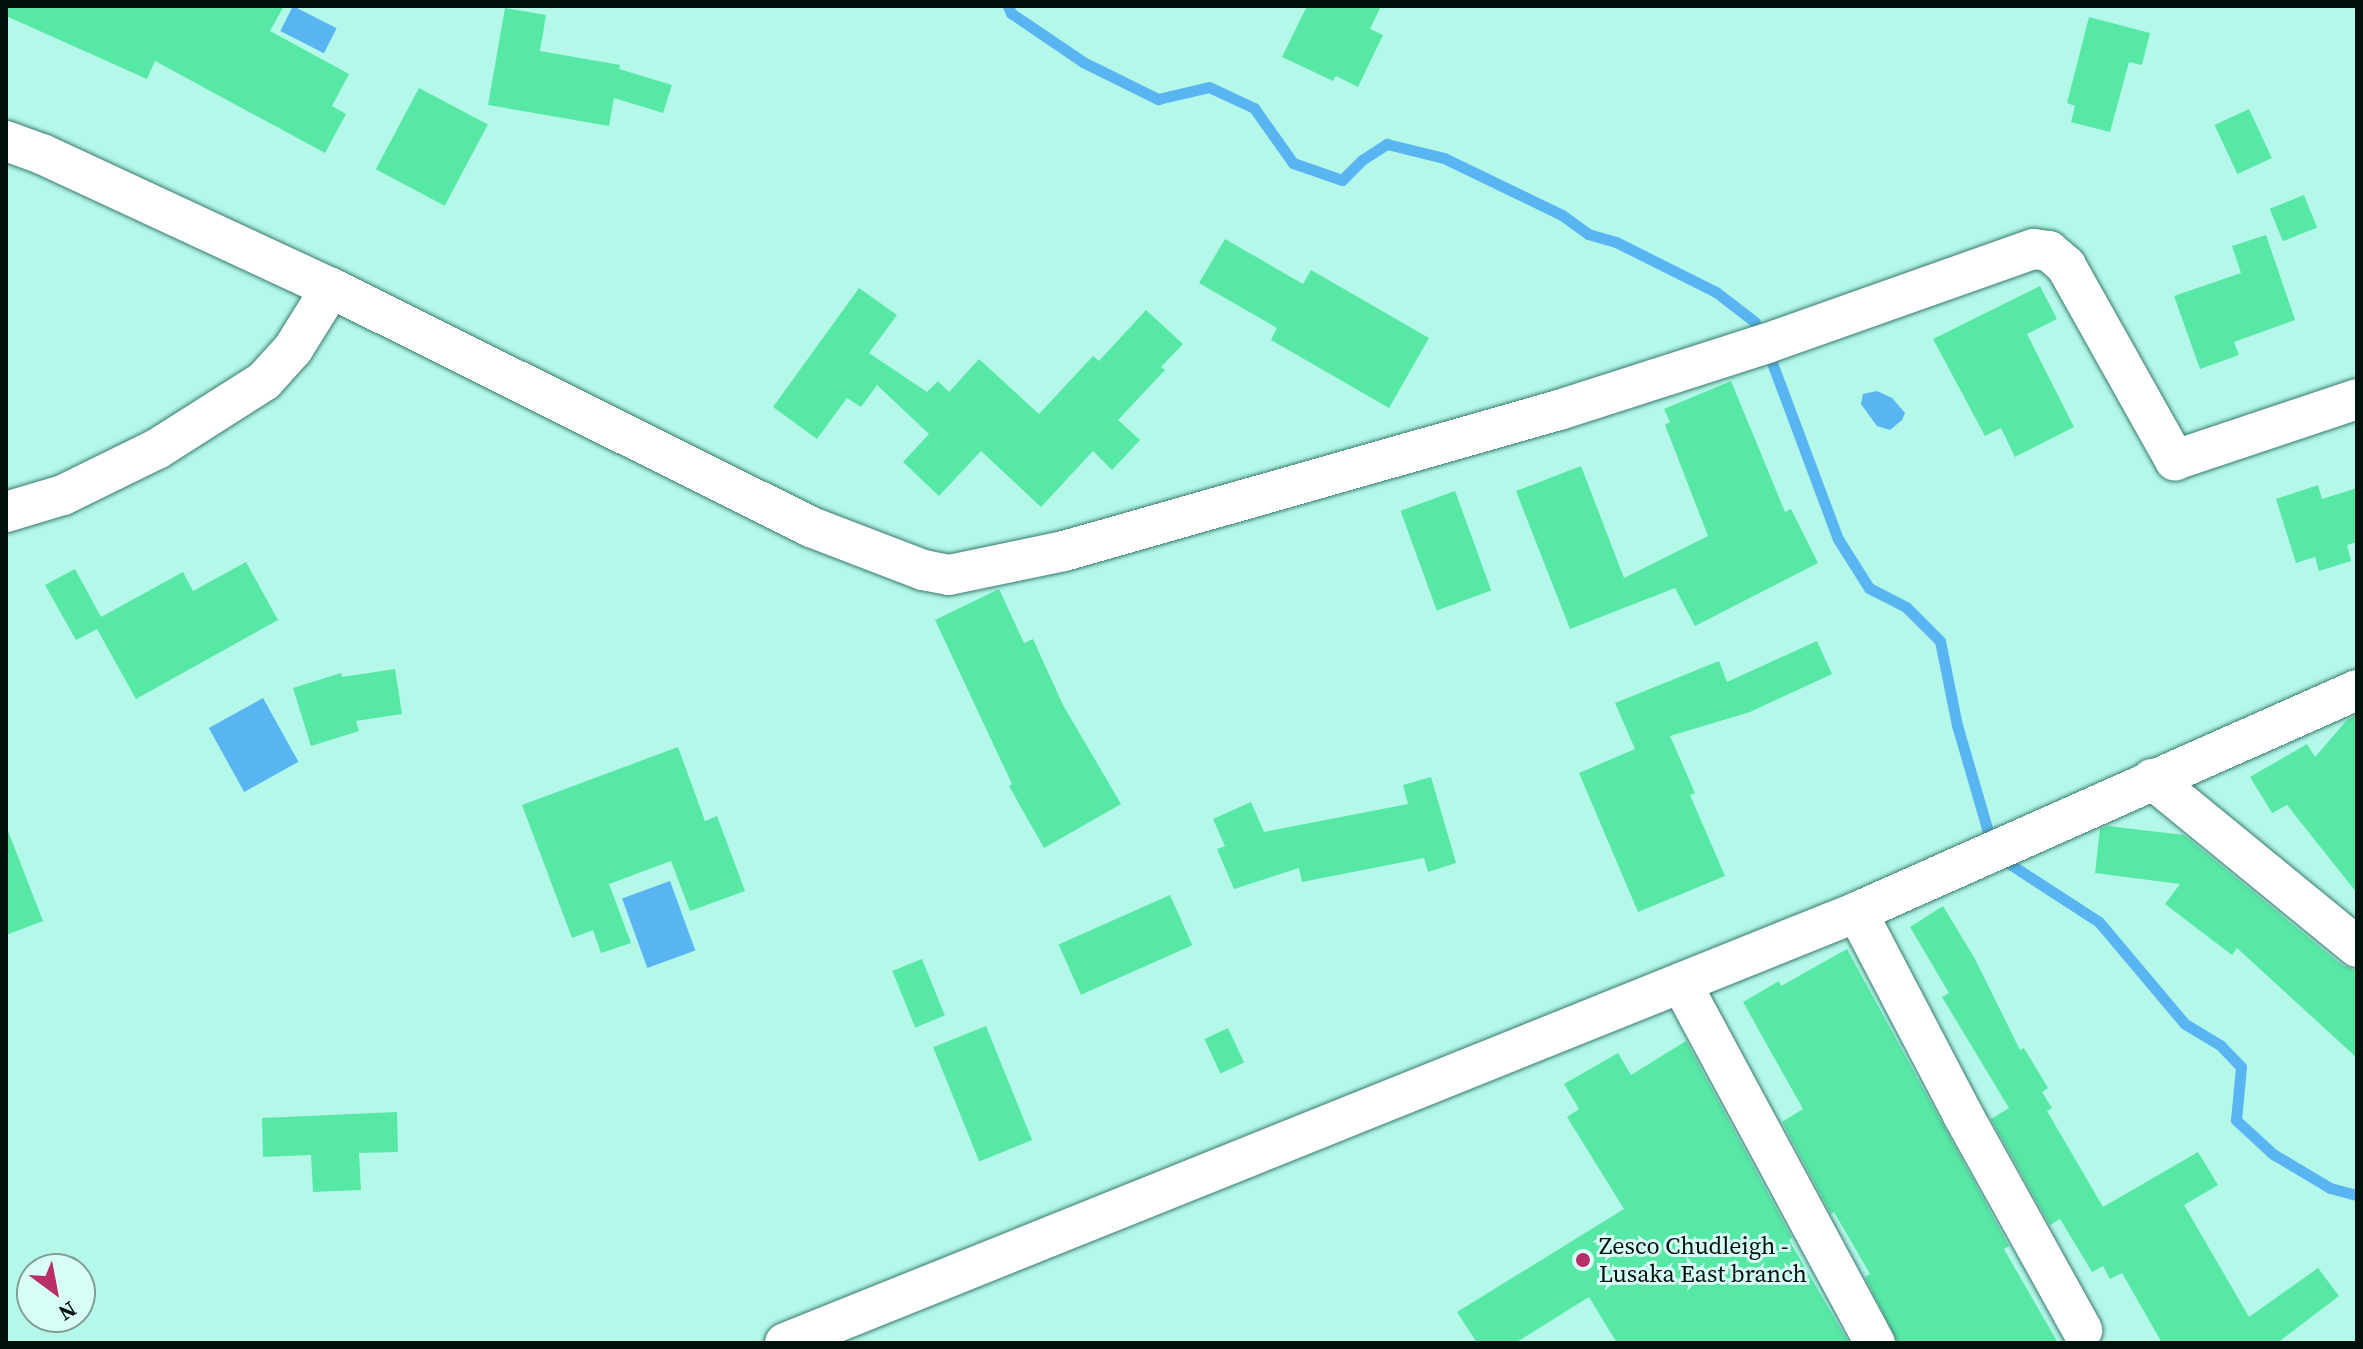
<!DOCTYPE html>
<html>
<head>
<meta charset="utf-8">
<style>
	body { margin:0 }
	#map { position:relative; width:2363px; height:1349px; overflow:hidden; background:#b4f8e9; font-family:"Source Serif 4",serif }
	div>[style] { position:absolute }
	[style*='--x'] { left:calc(var(--x)*1px); top:calc(var(--y)*1px); width:calc(var(--w)*1px); rotate:calc(var(--a)*1deg) }
	.water>* { inset:0; background:#59b5f2; transform-origin:0 0 }
	.stream>* { height:11px; margin:-5.5px; padding:0 5.5px; transform-origin:5.5px; border-radius:5.5px; background:#59b5f2 }
	.building>* { inset:0; background:#58e8a6; transform-origin:0 0 }
	.roads { filter:drop-shadow(0 0 2px #397a6f) drop-shadow(0 0 2px #397a6f) }
	.minor>* { height:40px; margin:-20px; padding:0 20px; transform-origin:20px; border-radius:20px; background:#fff }
	.dots>* { width:22px; height:22px; translate:-50% -50%; box-sizing:border-box; border:4px solid #d7fff6; border-radius:50% }
	span { translate:-50% -50%; white-space:nowrap; text-align:center; line-height:1.15; -webkit-text-stroke:6px #d7fff6; paint-order:stroke }
	.poi-label { font-size:24px; color:#00100c }
	.left { translate:0 -50%; text-align:left }
	.frame { position:absolute; inset:0; border:8px solid #00100c; pointer-events:none }
	.north { position:absolute; left:16px; top:1253px; width:80px; height:80px; box-sizing:border-box; background:#d7fff6; border:2px solid #819f98; border-radius:50%; rotate:148deg; font-size:22px; font-weight:700; line-height:32px; text-align:center; color:#00100c }
	.north::after { content:''; display:block; margin:auto; width:28px; height:36px; background:#b92f68; clip-path:polygon(50% 0,100% 100%,50% 72%,0 100%) }
</style>
</head>
<body>
<div id="map">
	<div class="water">
		<i style="left:293px;top:6px;width:49px;height:28px;rotate:27deg"></i>
		<i style="clip-path:polygon(1877px 391px,1892px 398px,1905px 413px,1902px 420px,1890px 430px,1877px 426px,1861px 404px,1863px 394px)"></i>
		<i style="left:263px;top:698px;width:73px;height:62px;rotate:61deg"></i>
		<i style="left:670px;top:881px;width:74px;height:51px;rotate:70deg"></i>
	</div>
	<div class="stream">
		<i style="--x:1008;--y:6;--w:8;--a:67"></i>
		<i style="--x:1011;--y:13;--w:87;--a:34.2"></i>
		<i style="--x:1083;--y:62;--w:84;--a:26.3"></i>
		<i style="--x:1158;--y:99;--w:52;--a:-13.2"></i>
		<i style="--x:1209;--y:87;--w:50;--a:25"></i>
		<i style="--x:1254;--y:108;--w:67;--a:54.7"></i>
		<i style="--x:1293;--y:163;--w:52;--a:19.1"></i>
		<i style="--x:1342;--y:180;--w:28;--a:-45"></i>
		<i style="--x:1362;--y:160;--w:30;--a:-33"></i>
		<i style="--x:1387;--y:144;--w:59;--a:13.8"></i>
		<i style="--x:1444;--y:158;--w:131;--a:25.8"></i>
		<i style="--x:1562;--y:215;--w:32;--a:36"></i>
		<i style="--x:1588;--y:234;--w:29;--a:16"></i>
		<i style="--x:1616;--y:242;--w:112;--a:26.6"></i>
		<i style="--x:1716;--y:292;--w:49;--a:37.6"></i>
		<i style="--x:1771;--y:360;--w:191;--a:69.5"></i>
		<i style="--x:1838;--y:539;--w:58;--a:57.7"></i>
		<i style="--x:1869;--y:588;--w:42;--a:27.2"></i>
		<i style="--x:1906;--y:607;--w:48;--a:45"></i>
		<i style="--x:1940;--y:641;--w:86;--a:78.6"></i>
		<i style="--x:1957;--y:725;--w:111;--a:73.8"></i>
		<i style="--x:2002;--y:859;--w:116;--a:33"></i>
		<i style="--x:2099;--y:922;--w:133;--a:49.9"></i>
		<i style="--x:2185;--y:1024;--w:41;--a:31"></i>
		<i style="--x:2220;--y:1045;--w:30;--a:46"></i>
		<i style="--x:2241;--y:1067;--w:53;--a:95.4"></i>
		<i style="--x:2236;--y:1120;--w:50;--a:42.6"></i>
		<i style="--x:2273;--y:1154;--w:66;--a:30.8"></i>
		<i style="--x:2330;--y:1188;--w:28;--a:15"></i>
	</div>
	<div class="building">
		<i style="clip-path:polygon(6px 6px,284px 6px,270px 31px,349px 74px,332px 106px,346px 114px,325px 153px,155px 61px,147px 79px,6px 16px)"></i>
		<i style="clip-path:polygon(1307px 6px,1381px 6px,1370px 29px,1383px 35px,1358px 87px,1336px 76px,1333px 81px,1282px 57px)"></i>
		<i style="clip-path:polygon(505px 8px,546px 15px,540px 51px,620px 65px,619px 69px,672px 85px,663px 113px,614px 98px,609px 126px,488px 105px)"></i>
		<i style="clip-path:polygon(2089px 17px,2150px 33px,2142px 65px,2129px 62px,2110px 132px,2071px 122px,2075px 106px,2067px 103px)"></i>
		<i style="left:419px;top:88px;width:78px;height:92px;rotate:28deg"></i>
		<i style="left:2249px;top:109px;width:54px;height:38px;rotate:65deg"></i>
		<i style="left:2304px;top:195px;width:35px;height:37px;rotate:68deg"></i>
		<i style="clip-path:polygon(2266px 235px,2295px 320px,2234px 342px,2239px 355px,2200px 369px,2174px 296px,2241px 273px,2232px 246px)"></i>
		<i style="clip-path:polygon(1225px 239px,1303px 284px,1311px 270px,1429px 338px,1389px 408px,1271px 340px,1277px 328px,1199px 283px)"></i>
		<i style="clip-path:polygon(2040px 286px,2057px 319px,2027px 334px,2074px 427px,2015px 457px,2001px 428px,1985px 436px,1933px 339px)"></i>
		<i style="clip-path:polygon(859px 288px,897px 315px,869px 353px,927px 392px,938px 381px,949px 392px,979px 359px,1039px 414px,1093px 356px,1099px 361px,1146px 310px,1183px 344px,1161px 367px,1165px 370px,1118px 420px,1140px 440px,1112px 470px,1093px 451px,1041px 507px,981px 451px,939px 496px,903px 462px,929px 434px,877px 385px,861px 407px,847px 398px,817px 439px,773px 407px)"></i>
		<i style="clip-path:polygon(1731px 381px,1785px 512px,1791px 509px,1818px 563px,1695px 626px,1675px 588px,1570px 629px,1516px 491px,1581px 466px,1624px 578px,1708px 536px,1665px 425px,1670px 422px,1664px 409px)"></i>
		<i style="clip-path:polygon(2318px 485px,2322px 499px,2357px 488px,2357px 542px,2347px 545px,2351px 561px,2319px 571px,2315px 557px,2296px 563px,2276px 499px)"></i>
		<i style="left:1455px;top:491px;width:106px;height:58px;rotate:70deg"></i>
		<i style="clip-path:polygon(246px 562px,278px 620px,136px 699px,97px 629px,76px 640px,45px 585px,75px 569px,101px 617px,183px 572px,193px 591px)"></i>
		<i style="clip-path:polygon(999px 589px,1024px 643px,1033px 639px,1063px 705px,1121px 804px,1044px 848px,1009px 786px,1012px 784px,935px 620px)"></i>
		<i style="clip-path:polygon(1817px 641px,1832px 674px,1750px 712px,1670px 736px,1695px 793px,1690px 795px,1725px 876px,1638px 912px,1579px 773px,1635px 749px,1615px 703px,1719px 661px,1727px 682px)"></i>
		<i style="clip-path:polygon(395px 669px,402px 714px,356px 721px,359px 731px,311px 746px,293px 688px,341px 673px,342px 677px)"></i>
		<i style="clip-path:polygon(2357px 715px,2357px 893px,2287px 805px,2272px 813px,2250px 777px,2307px 744px,2315px 757px,2347px 720px)"></i>
		<i style="clip-path:polygon(678px 747px,705px 821px,717px 816px,745px 891px,690px 911px,671px 861px,609px 884px,631px 943px,601px 953px,593px 930px,572px 938px,522px 805px)"></i>
		<i style="clip-path:polygon(1431px 777px,1456px 863px,1428px 872px,1424px 858px,1302px 882px,1299px 868px,1234px 889px,1217px 849px,1225px 846px,1213px 819px,1251px 802px,1264px 832px,1408px 804px,1403px 785px)"></i>
		<i style="clip-path:polygon(2108px 826px,2184px 835px,2342px 965px,2354px 970px,2357px 973px,2357px 1058px,2237px 948px,2232px 955px,2165px 904px,2180px 884px,2095px 873px,2100px 829px)"></i>
		<i style="clip-path:polygon(8px 831px,43px 921px,6px 935px,6px 832px)"></i>
		<i style="left:1170px;top:895px;width:55px;height:122px;rotate:66deg"></i>
		<i style="clip-path:polygon(1943px 906px,1975px 959px,2020px 1050px,2024px 1048px,2048px 1088px,2042px 1092px,2052px 1108px,2047px 1111px,2103px 1207px,2198px 1152px,2218px 1185px,2184px 1205px,2249px 1317px,2318px 1268px,2339px 1296px,2277px 1343px,2162px 1343px,2122px 1273px,2110px 1279px,2103px 1266px,2092px 1272px,2060px 1219px,2050px 1225px,1991px 1119px,2009px 1108px,1942px 997px,1949px 993px,1910px 927px)"></i>
		<i style="clip-path:polygon(1847px 949px,2009px 1246px,2004px 1249px,2058px 1343px,1898px 1343px,1865px 1277px,1870px 1274px,1834px 1212px,1831px 1214px,1782px 1122px,1803px 1109px,1743px 1002px,1779px 981px,1781px 986px)"></i>
		<i style="left:922px;top:959px;width:61px;height:32px;rotate:68deg"></i>
		<i style="left:986px;top:1026px;width:123px;height:57px;rotate:68deg"></i>
		<i style="left:1228px;top:1028px;width:38px;height:26px;rotate:65deg"></i>
		<i style="clip-path:polygon(1686px 1041px,1792px 1238px,1789px 1240px,1849px 1343px,1617px 1343px,1589px 1297px,1515px 1343px,1477px 1343px,1457px 1312px,1624px 1209px,1567px 1117px,1579px 1109px,1564px 1084px,1618px 1053px,1631px 1075px)"></i>
		<i style="clip-path:polygon(397px 1112px,398px 1152px,359px 1153px,361px 1190px,313px 1192px,311px 1155px,263px 1157px,262px 1118px)"></i>
	</div>
	<div class="roads">
		<div class="minor">
			<i style="--x:6;--y:141;--w:38;--a:20"></i>
			<i style="--x:42;--y:154;--w:319;--a:24.9"></i>
			<i style="--x:331;--y:288;--w:536;--a:26.47"></i>
			<i style="--x:811;--y:527;--w:120;--a:21"></i>
			<i style="--x:923;--y:570;--w:26;--a:11"></i>
			<i style="--x:949;--y:575;--w:117;--a:-11.8"></i>
			<i style="--x:1064;--y:551;--w:515;--a:-15.9"></i>
			<i style="--x:1559;--y:410;--w:216;--a:-17.8"></i>
			<i style="--x:1765;--y:344;--w:285;--a:-19.5"></i>
			<i style="--x:2034;--y:249;--w:15;--a:8"></i>
			<i style="--x:2049;--y:251;--w:23;--a:41"></i>
			<i style="--x:2066;--y:266;--w:223;--a:60.7"></i>
			<i style="--x:2175;--y:460;--w:192;--a:-18.5"></i>
			<i style="--x:6;--y:512;--w:59;--a:-16.6"></i>
			<i style="--x:63;--y:495;--w:105;--a:-26.1"></i>
			<i style="--x:157;--y:449;--w:127;--a:-32.4"></i>
			<i style="--x:264;--y:381;--w:43;--a:-47.8"></i>
			<i style="--x:293;--y:349;--w:72;--a:-58.1"></i>
			<i style="--x:2152;--y:779;--w:265;--a:39.3"></i>
			<i style="--x:1857;--y:912;--w:229;--a:62.4"></i>
			<i style="--x:1963;--y:1115;--w:246;--a:61"></i>
			<i style="--x:1681;--y:983;--w:409;--a:61.7"></i>
			<i style="--x:785;--y:1343;--w:1155;--a:-21.9"></i>
			<i style="--x:1857;--y:912;--w:547;--a:-23.94"></i>
		</div>
	</div>
	<div class="dots">
		<i style="left:1583px;top:1260px;background:#b92f68"></i>
	</div>
	<div class="poi-label">
		<span class="left" style="left:1599px;top:1260px">Zesco Chudleigh -<br>Lusaka East branch</span>
	</div>
	<div class="frame"></div>
	<div class="north">N</div>
</div>
</body>
</html>
